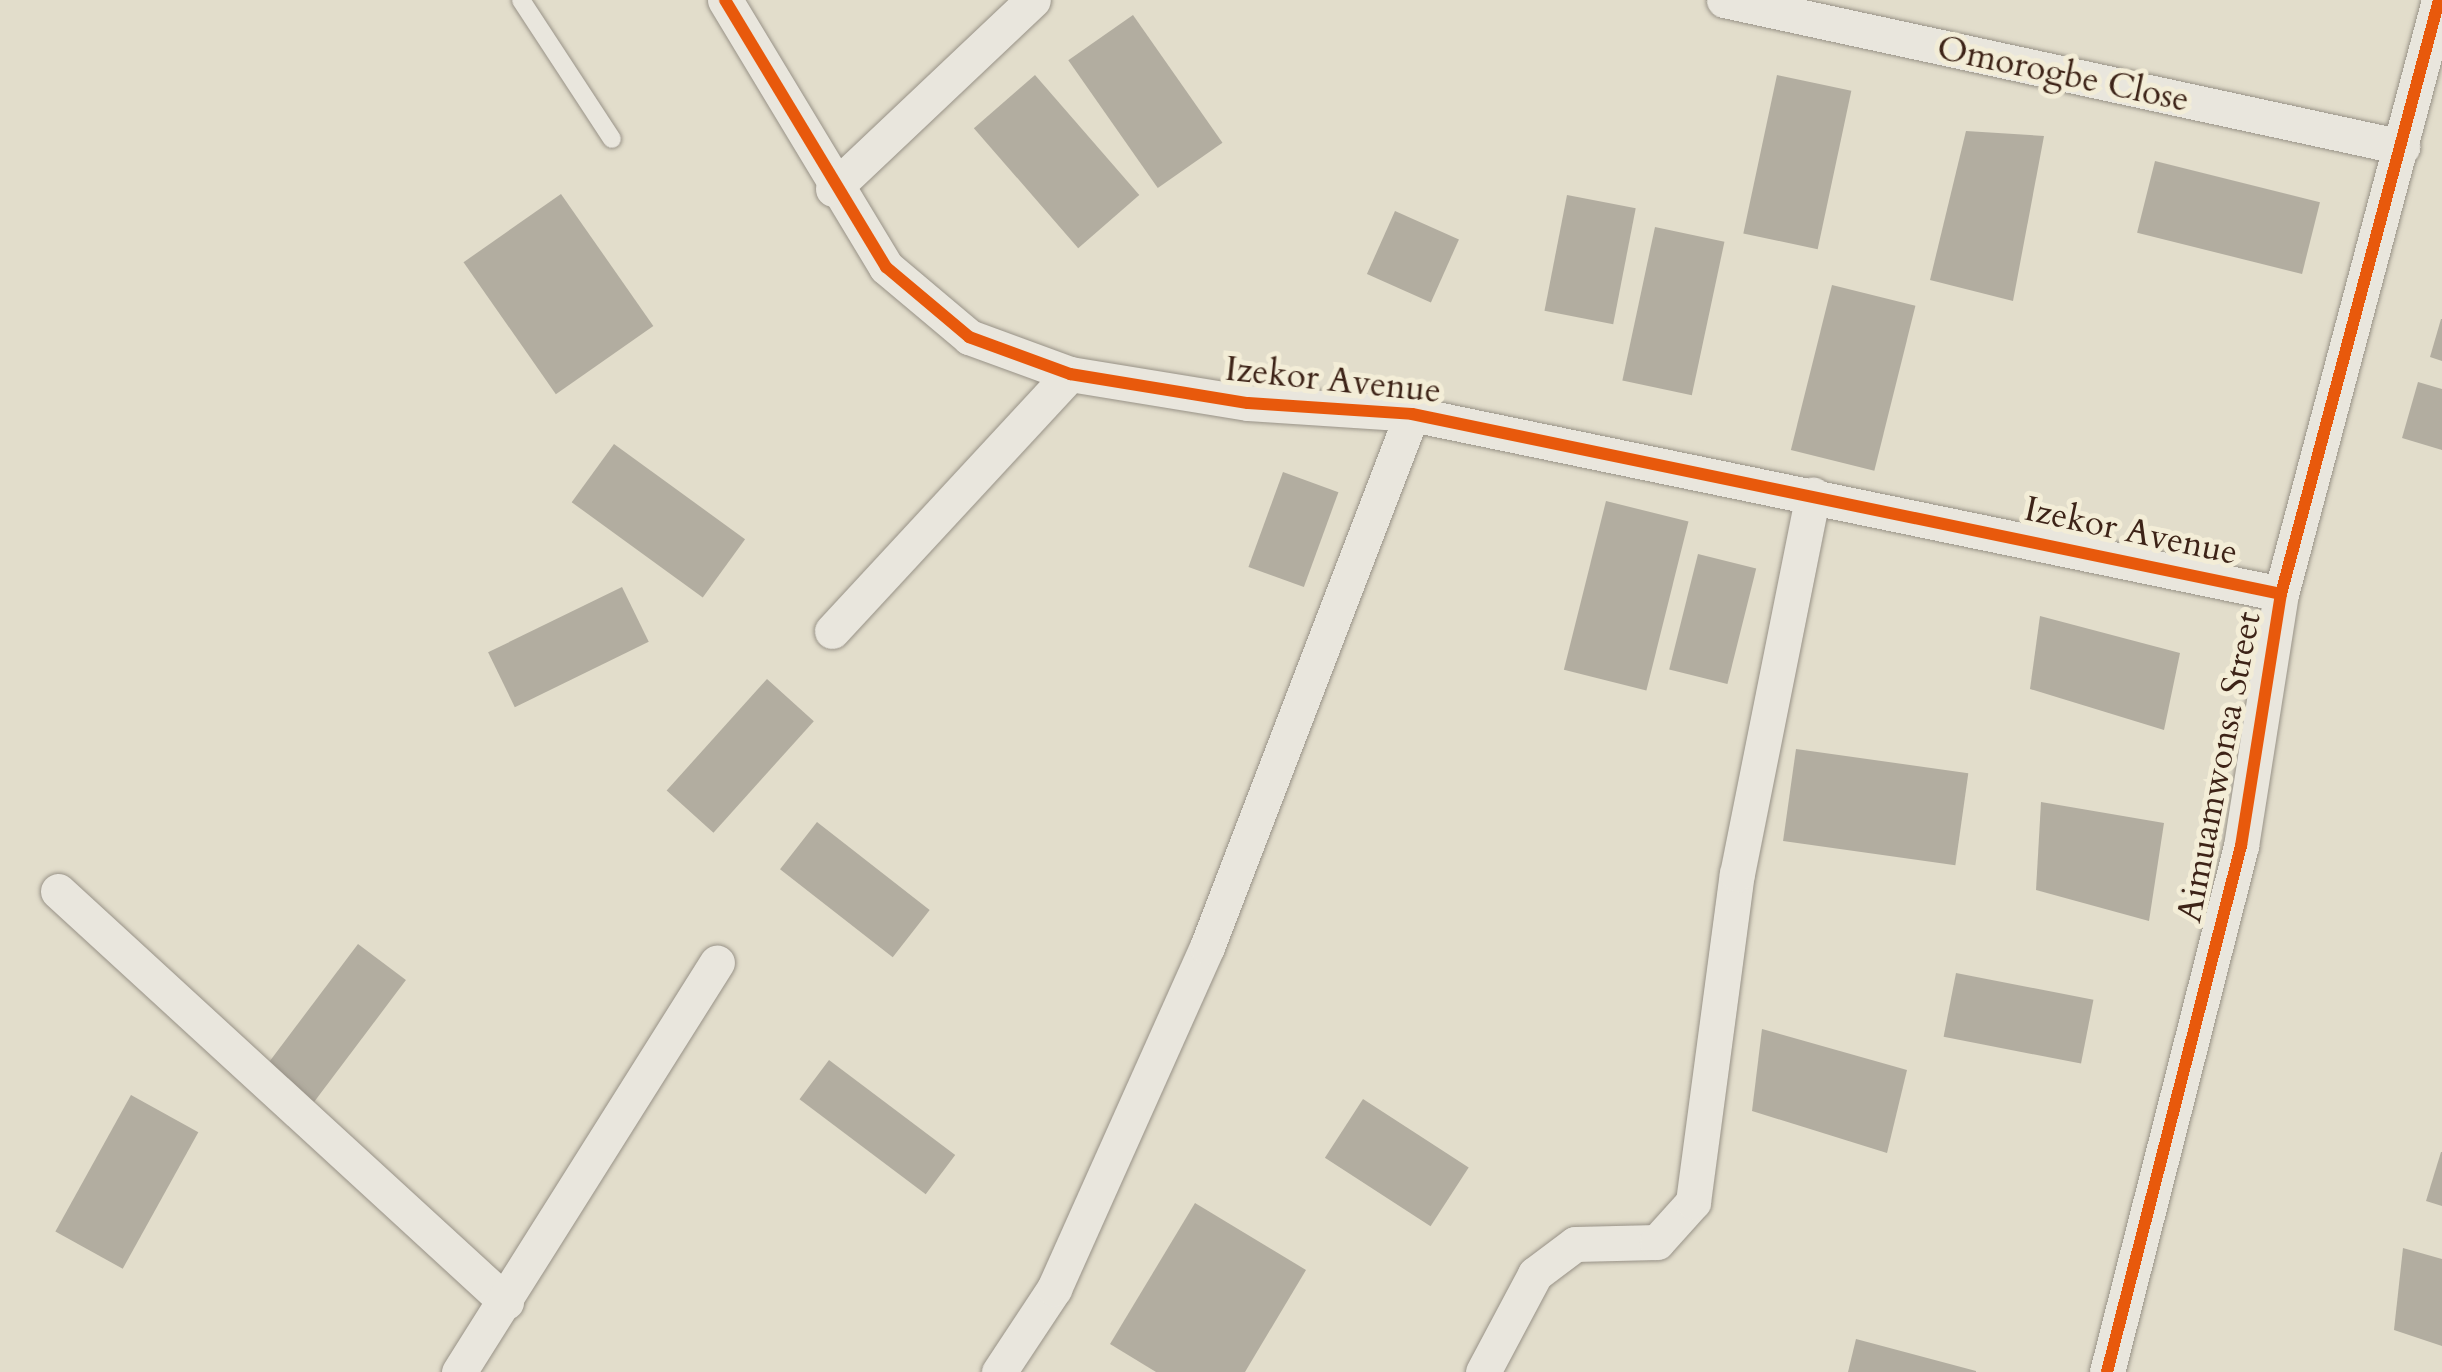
<!DOCTYPE html>
<html>
<head>
<meta charset="utf-8">
<style>
	body { margin:0 }
	#map { position:relative; width:2442px; height:1372px; overflow:hidden; background:#e2ddcb; font-family:Cardo,serif }
	div>[style] { position:absolute }
	[style*='--x'] { left:calc(var(--x)*1px); top:calc(var(--y)*1px); width:calc(var(--w)*1px); rotate:calc(var(--a)*1deg) }
	.building>* { inset:0; background:#b2ada0; transform-origin:0 0 }
	.roads { filter:drop-shadow(0 0 2px #989287) drop-shadow(0 0 2px #989287) }
	.service>* { height:18px; margin:-9px; padding:0 9px; transform-origin:9px; border-radius:9px; background:#e9e6dd }
	.minor>* { height:35px; margin:-17.5px; padding:0 17.5px; transform-origin:17.5px; border-radius:17.5px; background:#e9e6dd }
	.cycleway>* { height:12px; margin:-6px; padding:0 6px; transform-origin:6px; border-radius:6px; background:#e8590c }
	span { translate:-50% -50%; white-space:nowrap; text-align:center; line-height:1.15; -webkit-text-stroke:10px #f3edd7; paint-order:stroke }
	.street-label { font-size:35px; color:#3d2317 }
</style>
</head>
<body>
<div id="map">
	<div class="building">
		<i style="left:1133px;top:15px;width:156px;height:79px;rotate:55deg"></i>
		<i style="left:1035px;top:75px;width:159px;height:81px;rotate:49deg"></i>
		<i style="left:1777px;top:75px;width:76px;height:162px;rotate:12deg"></i>
		<i style="clip-path:polygon(1966px 131px,2044px 136px,2013px 301px,1930px 280px)"></i>
		<i style="left:2155px;top:161px;width:170px;height:74px;rotate:14deg"></i>
		<i style="left:561px;top:194px;width:161px;height:119px;rotate:55deg"></i>
		<i style="left:1567px;top:195px;width:70px;height:118px;rotate:11deg"></i>
		<i style="left:1395px;top:211px;width:70px;height:69px;rotate:24deg"></i>
		<i style="left:1655px;top:227px;width:71px;height:157px;rotate:12deg"></i>
		<i style="left:1832px;top:285px;width:86px;height:170px;rotate:14deg"></i>
		<i style="clip-path:polygon(2441px 319px,2442px 319px,2442px 361px,2430px 357px)"></i>
		<i style="clip-path:polygon(2418px 382px,2442px 389px,2442px 450px,2402px 438px)"></i>
		<i style="left:614px;top:444px;width:162px;height:72px;rotate:36deg"></i>
		<i style="left:1283px;top:472px;width:59px;height:101px;rotate:20deg"></i>
		<i style="left:1606px;top:501px;width:85px;height:174px;rotate:14deg"></i>
		<i style="left:1698px;top:554px;width:60px;height:119px;rotate:14deg"></i>
		<i style="left:622px;top:587px;width:61px;height:149px;rotate:64deg"></i>
		<i style="clip-path:polygon(2040px 616px,2180px 653px,2164px 730px,2030px 689px)"></i>
		<i style="left:767px;top:679px;width:63px;height:150px;rotate:42deg"></i>
		<i style="left:1796px;top:749px;width:174px;height:93px;rotate:8deg"></i>
		<i style="clip-path:polygon(2041px 802px,2164px 823px,2149px 921px,2036px 890px)"></i>
		<i style="left:817px;top:822px;width:143px;height:60px;rotate:38deg"></i>
		<i style="left:358px;top:944px;width:60px;height:153px;rotate:37deg"></i>
		<i style="left:1956px;top:973px;width:140px;height:65px;rotate:11deg"></i>
		<i style="clip-path:polygon(1762px 1029px,1907px 1070px,1887px 1153px,1752px 1111px)"></i>
		<i style="left:829px;top:1060px;width:158px;height:49px;rotate:37deg"></i>
		<i style="left:131px;top:1095px;width:77px;height:156px;rotate:29deg"></i>
		<i style="left:1363px;top:1099px;width:126px;height:70px;rotate:33deg"></i>
		<i style="clip-path:polygon(2441px 1152px,2442px 1152px,2442px 1206px,2426px 1201px)"></i>
		<i style="clip-path:polygon(1195px 1203px,1306px 1270px,1245px 1372px,1156px 1372px,1110px 1344px)"></i>
		<i style="clip-path:polygon(2403px 1248px,2442px 1259px,2442px 1346px,2394px 1330px)"></i>
		<i style="clip-path:polygon(1856px 1339px,1976px 1371px,1976px 1372px,1848px 1372px)"></i>
	</div>
	<div class="roads">
		<div class="service">
			<i style="--x:521;--y:0;--w:166;--a:56.8"></i>
		</div>
		<div class="minor">
			<i style="--x:725;--y:0;--w:312;--a:58.9"></i>
			<i style="--x:886;--y:267;--w:109;--a:40.1"></i>
			<i style="--x:969;--y:337;--w:108;--a:20.1"></i>
			<i style="--x:1070;--y:374;--w:180;--a:9.3"></i>
			<i style="--x:1248;--y:403;--w:164;--a:3.8"></i>
			<i style="--x:1412;--y:414;--w:887;--a:11.7"></i>
			<i style="--x:1724;--y:0;--w:694;--a:12.23"></i>
			<i style="--x:833;--y:189;--w:275;--a:-43.4"></i>
			<i style="--x:832;--y:631;--w:350;--a:-47.2"></i>
			<i style="--x:58;--y:891;--w:608;--a:42.53"></i>
			<i style="--x:459;--y:1372;--w:484;--a:-57.8"></i>
			<i style="--x:999;--y:1372;--w:100;--a:-56.5"></i>
			<i style="--x:1054;--y:1289;--w:375;--a:-65.9"></i>
			<i style="--x:1207;--y:947;--w:571;--a:-68.96"></i>
			<i style="--x:1483;--y:1372;--w:111;--a:-62"></i>
			<i style="--x:1535;--y:1274;--w:50;--a:-36.9"></i>
			<i style="--x:1575;--y:1244;--w:82;--a:-1.4"></i>
			<i style="--x:1657;--y:1242;--w:54;--a:-48"></i>
			<i style="--x:1693;--y:1202;--w:331;--a:-82.4"></i>
			<i style="--x:1737;--y:874;--w:387;--a:-78.7"></i>
			<i style="--x:2107;--y:1372;--w:543;--a:-75.71"></i>
			<i style="--x:2241;--y:846;--w:255;--a:-81"></i>
			<i style="--x:2281;--y:594;--w:615;--a:-75.1"></i>
		</div>
	</div>
	<div class="cycleway">
		<i style="--x:725;--y:0;--w:312;--a:58.9"></i>
		<i style="--x:886;--y:267;--w:109;--a:40.1"></i>
		<i style="--x:969;--y:337;--w:108;--a:20.1"></i>
		<i style="--x:1070;--y:374;--w:180;--a:9.3"></i>
		<i style="--x:1248;--y:403;--w:164;--a:3.8"></i>
		<i style="--x:1412;--y:414;--w:887;--a:11.7"></i>
		<i style="--x:2107;--y:1372;--w:543;--a:-75.71"></i>
		<i style="--x:2241;--y:846;--w:255;--a:-81"></i>
		<i style="--x:2281;--y:594;--w:615;--a:-75.1"></i>
	</div>
	<div class="street-label">
		<span style="left:2063px;top:74px;rotate:12deg">Omorogbe Close</span>
		<span style="left:1333px;top:380px;rotate:6deg">Izekor Avenue</span>
		<span style="left:2131px;top:531px;rotate:12deg">Izekor Avenue</span>
		<span style="left:2219px;top:767px;rotate:-79deg">Aimuamwonsa Street</span>
	</div>
</div>
</body>
</html>
